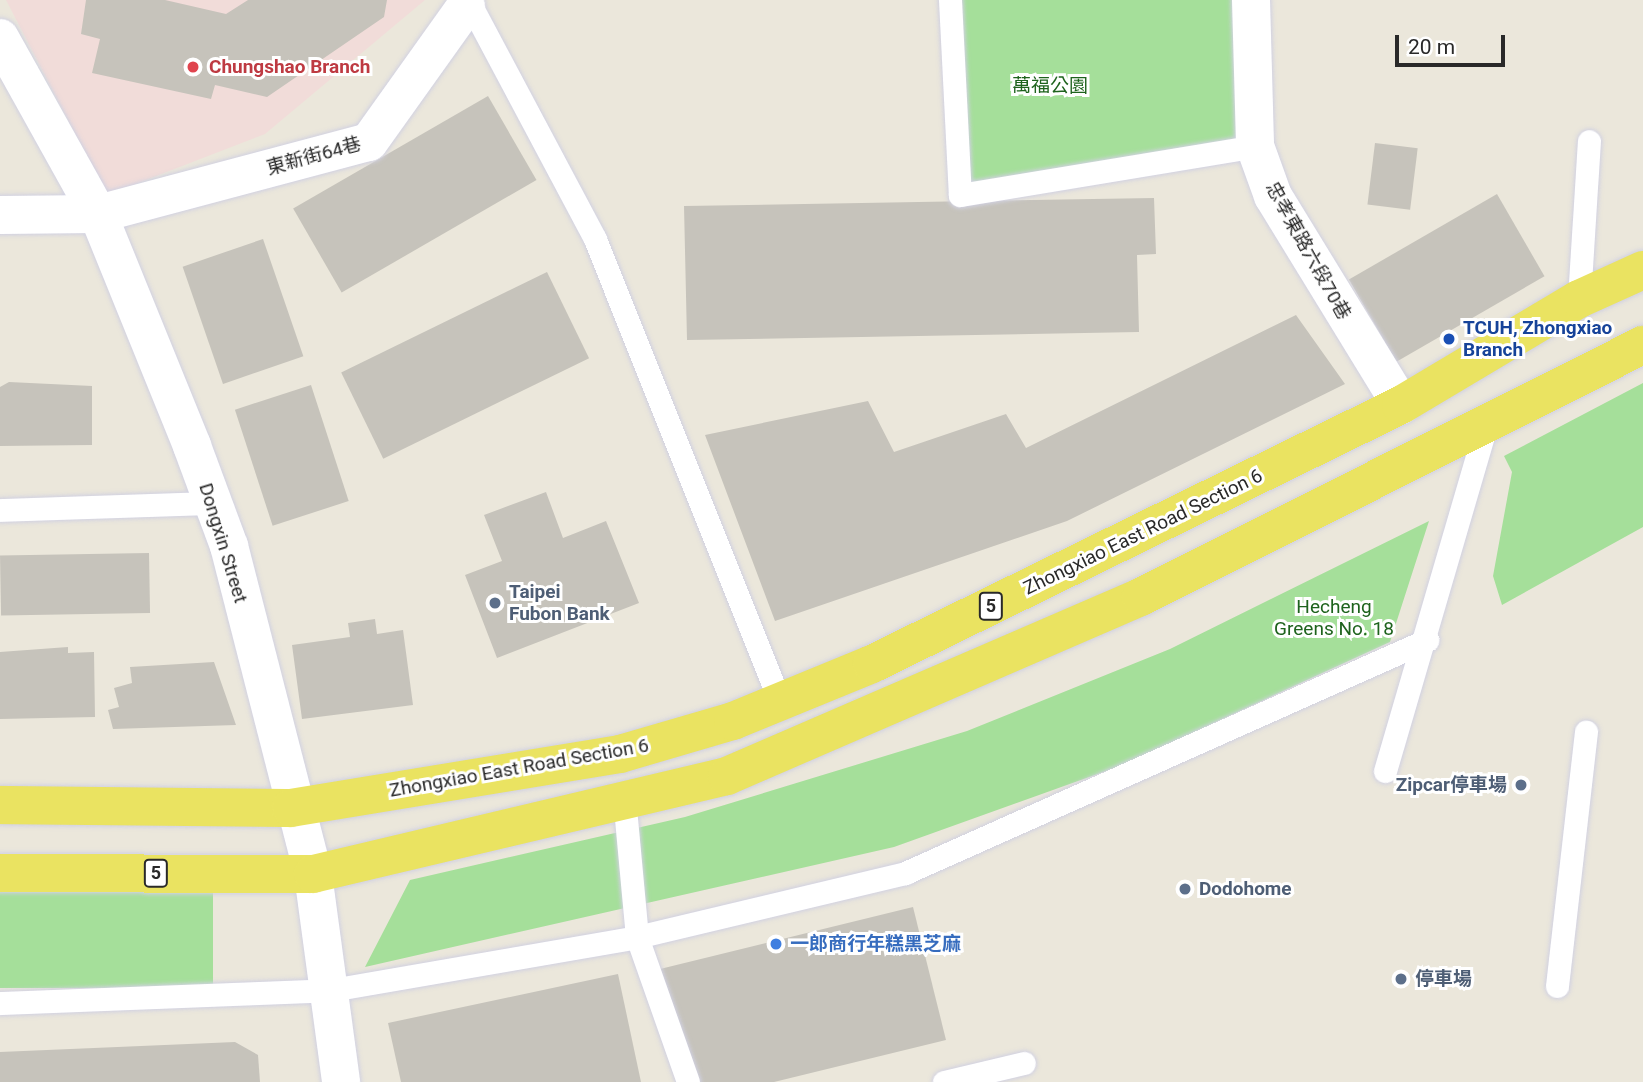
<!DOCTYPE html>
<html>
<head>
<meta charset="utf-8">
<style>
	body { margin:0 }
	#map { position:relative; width:1643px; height:1082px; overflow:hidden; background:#ebe7db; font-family:Roboto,"Noto Sans TC",sans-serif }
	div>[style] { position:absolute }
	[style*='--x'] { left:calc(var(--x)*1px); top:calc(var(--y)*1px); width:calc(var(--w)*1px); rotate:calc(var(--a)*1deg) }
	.medical>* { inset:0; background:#f1dcd9 }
	.green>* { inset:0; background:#a5df9a; transform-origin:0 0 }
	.building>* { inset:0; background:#c6c3bb; transform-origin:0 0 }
	.roads { filter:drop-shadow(0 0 2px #d1d1e1) drop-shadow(0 0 2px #d1d1e1) }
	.service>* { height:23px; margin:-11.5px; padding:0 11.5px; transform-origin:11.5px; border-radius:11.5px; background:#fff }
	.minor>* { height:38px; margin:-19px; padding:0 19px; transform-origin:19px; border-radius:19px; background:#fff }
	.tertiary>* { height:38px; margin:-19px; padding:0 19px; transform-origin:19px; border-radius:19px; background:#fff }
	.secondary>* { height:38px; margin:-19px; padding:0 19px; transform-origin:19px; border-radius:19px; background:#fff }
	.primary>* { height:38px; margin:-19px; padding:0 19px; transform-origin:19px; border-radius:19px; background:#eae361 }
	.dots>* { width:19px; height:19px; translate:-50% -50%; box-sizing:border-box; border:4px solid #fff; border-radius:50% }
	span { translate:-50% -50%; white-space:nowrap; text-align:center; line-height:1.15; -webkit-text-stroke:6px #fff; paint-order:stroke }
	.shield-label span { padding:2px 5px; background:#fff; border:2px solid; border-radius:5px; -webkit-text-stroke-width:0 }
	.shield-label { font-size:18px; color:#292929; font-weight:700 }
	.health-label { font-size:19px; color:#be3a42; font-weight:700 }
	.left { translate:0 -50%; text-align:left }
	.park-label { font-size:19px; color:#1e631d }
	.street-label { font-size:19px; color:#292929 }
	.transit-label { font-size:19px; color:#164399; font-weight:700 }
	.service-label { font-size:19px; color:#4e5e75; font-weight:700 }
	.right { translate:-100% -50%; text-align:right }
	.shop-label { font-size:19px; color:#366cbe; font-weight:700 }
	.scale { position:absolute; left:1395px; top:35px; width:110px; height:32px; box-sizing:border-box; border:4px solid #292929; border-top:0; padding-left:9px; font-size:21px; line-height:24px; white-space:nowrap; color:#292929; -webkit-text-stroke:5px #fff; paint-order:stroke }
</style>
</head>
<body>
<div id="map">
	<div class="medical">
		<i style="clip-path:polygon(6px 0,425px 0,265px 134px,107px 195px)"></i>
	</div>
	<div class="green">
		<i style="clip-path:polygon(956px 0,1242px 0,1245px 140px,965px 188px)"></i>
		<i style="clip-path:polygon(1643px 383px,1643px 527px,1502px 605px,1493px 576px,1512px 472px,1504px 456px)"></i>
		<i style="clip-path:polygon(1429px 521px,1390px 642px,1120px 766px,894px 847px,365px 967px,410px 880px,685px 817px,967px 731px,1170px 649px)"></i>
		<i style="left:0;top:889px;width:213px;height:99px"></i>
	</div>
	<div class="building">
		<i style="clip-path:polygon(86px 0,165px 0,226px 14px,248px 0,387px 0,384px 17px,267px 97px,215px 85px,211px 99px,92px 73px,100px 39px,81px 34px)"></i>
		<i style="left:488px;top:96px;width:97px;height:225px;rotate:60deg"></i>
		<i style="left:1375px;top:143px;width:43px;height:62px;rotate:7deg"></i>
		<i style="left:1497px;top:194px;width:95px;height:171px;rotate:60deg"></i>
		<i style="clip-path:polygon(1154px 198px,1156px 254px,1137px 255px,1139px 332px,687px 340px,684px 206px)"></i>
		<i style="left:263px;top:239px;width:124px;height:85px;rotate:71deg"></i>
		<i style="left:547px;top:272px;width:96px;height:229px;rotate:64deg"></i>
		<i style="clip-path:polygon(1296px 315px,1345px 384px,1067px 521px,775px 621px,705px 435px,868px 401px,894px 452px,1006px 414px,1026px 448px)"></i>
		<i style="clip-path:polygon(9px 382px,92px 386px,92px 445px,0 446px,0 387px)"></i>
		<i style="left:311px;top:385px;width:122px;height:80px;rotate:72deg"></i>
		<i style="clip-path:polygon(546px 492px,563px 538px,606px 521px,639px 603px,497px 658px,465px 575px,502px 561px,484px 515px)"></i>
		<i style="left:149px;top:553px;width:60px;height:149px;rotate:89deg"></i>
		<i style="clip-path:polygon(375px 619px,377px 634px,403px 630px,413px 705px,302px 719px,292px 645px,350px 637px,348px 623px)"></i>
		<i style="clip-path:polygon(68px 647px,68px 653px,94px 652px,95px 717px,0 719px,0 652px)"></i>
		<i style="clip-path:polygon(214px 662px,236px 725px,113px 729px,108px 710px,119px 707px,114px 688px,132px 683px,130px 667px)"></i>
		<i style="clip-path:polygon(913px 907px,946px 1040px,774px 1082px,684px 1082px,656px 970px)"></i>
		<i style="clip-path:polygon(618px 974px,641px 1082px,401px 1082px,388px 1023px)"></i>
		<i style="clip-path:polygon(235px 1042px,258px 1055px,260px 1082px,0 1082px,0 1052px)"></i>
	</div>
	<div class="roads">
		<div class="service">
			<i style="--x:468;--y:0;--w:271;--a:62"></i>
			<i style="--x:595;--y:239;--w:499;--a:68.2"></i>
			<i style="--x:950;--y:0;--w:195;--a:87.1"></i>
			<i style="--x:960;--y:195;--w:299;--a:-9.4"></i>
			<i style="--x:1579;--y:299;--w:158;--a:-86.4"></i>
			<i style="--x:0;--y:510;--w:213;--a:-1.9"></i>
			<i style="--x:1385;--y:771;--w:357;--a:-73.7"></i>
			<i style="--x:624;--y:797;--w:141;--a:84.7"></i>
			<i style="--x:637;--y:937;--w:154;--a:70.6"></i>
			<i style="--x:1557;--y:986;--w:256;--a:-83.5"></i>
			<i style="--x:0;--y:1003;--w:331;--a:-2.2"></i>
			<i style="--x:331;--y:990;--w:311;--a:-9.8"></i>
			<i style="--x:637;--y:937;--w:276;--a:-13.4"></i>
			<i style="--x:905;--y:873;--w:572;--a:-24.05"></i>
			<i style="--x:944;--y:1082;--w:82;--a:-13.4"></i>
		</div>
		<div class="minor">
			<i style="--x:1251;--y:0;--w:146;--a:88.4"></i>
			<i style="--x:1255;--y:146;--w:53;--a:70.2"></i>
			<i style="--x:1273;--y:196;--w:245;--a:58.5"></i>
			<i style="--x:0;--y:215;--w:98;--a:-0.6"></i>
			<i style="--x:98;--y:214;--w:280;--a:-14.9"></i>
			<i style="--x:369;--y:142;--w:167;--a:-54.5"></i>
		</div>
		<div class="tertiary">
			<i style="--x:0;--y:38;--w:201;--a:60.9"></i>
			<i style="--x:98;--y:214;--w:250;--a:67.9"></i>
			<i style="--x:192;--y:446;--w:107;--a:69.7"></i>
			<i style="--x:229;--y:546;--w:339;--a:75.6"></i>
		</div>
		<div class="secondary">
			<i style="--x:313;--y:874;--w:210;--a:82.3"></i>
		</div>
		<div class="primary">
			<i style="--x:0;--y:805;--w:291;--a:0.6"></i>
			<i style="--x:291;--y:808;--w:333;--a:-9.3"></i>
			<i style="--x:620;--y:754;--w:118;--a:-16.3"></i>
			<i style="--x:733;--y:721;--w:150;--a:-22.3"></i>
			<i style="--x:872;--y:664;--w:589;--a:-26.09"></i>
			<i style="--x:1401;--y:405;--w:207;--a:-30.8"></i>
			<i style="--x:1579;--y:299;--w:70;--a:-24.4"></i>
			<i style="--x:0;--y:873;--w:313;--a:0.2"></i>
			<i style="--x:313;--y:874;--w:425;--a:-13.3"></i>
			<i style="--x:727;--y:776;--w:451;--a:-23.4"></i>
			<i style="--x:1141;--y:597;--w:562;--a:-26.66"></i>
		</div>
	</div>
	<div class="dots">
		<i style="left:193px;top:67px;background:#e0444e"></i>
		<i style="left:1449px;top:339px;background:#1a4fb4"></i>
		<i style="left:495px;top:603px;background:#5c6f8a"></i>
		<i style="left:1521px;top:785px;background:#5c6f8a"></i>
		<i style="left:1185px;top:889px;background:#5c6f8a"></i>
		<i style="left:776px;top:944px;background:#3f7fe0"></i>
		<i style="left:1401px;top:979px;background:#5c6f8a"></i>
	</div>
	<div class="shield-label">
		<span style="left:991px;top:606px">5</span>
		<span style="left:156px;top:873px">5</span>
	</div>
	<div class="health-label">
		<span class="left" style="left:209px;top:67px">Chungshao Branch</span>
	</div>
	<div class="park-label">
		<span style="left:1050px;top:86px">萬福公園</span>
		<span style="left:1334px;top:618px">Hecheng<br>Greens No. 18</span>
	</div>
	<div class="street-label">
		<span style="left:314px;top:156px;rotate:-15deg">東新街64巷</span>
		<span style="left:1308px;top:251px;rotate:61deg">忠孝東路六段70巷</span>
		<span style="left:1143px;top:532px;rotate:-26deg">Zhongxiao East Road Section 6</span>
		<span style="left:223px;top:543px;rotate:73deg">Dongxin Street</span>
		<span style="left:519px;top:768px;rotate:-10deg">Zhongxiao East Road Section 6</span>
	</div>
	<div class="transit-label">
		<span class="left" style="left:1463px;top:339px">TCUH, Zhongxiao<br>Branch</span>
	</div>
	<div class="service-label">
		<span class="left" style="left:509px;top:603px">Taipei<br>Fubon Bank</span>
		<span class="right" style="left:1507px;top:785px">Zipcar停車場</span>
		<span class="left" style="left:1199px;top:889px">Dodohome</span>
		<span class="left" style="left:1415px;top:979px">停車場</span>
	</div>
	<div class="shop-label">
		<span class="left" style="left:790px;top:944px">一郎商行年糕黑芝麻</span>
	</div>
	<div class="scale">20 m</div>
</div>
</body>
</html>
